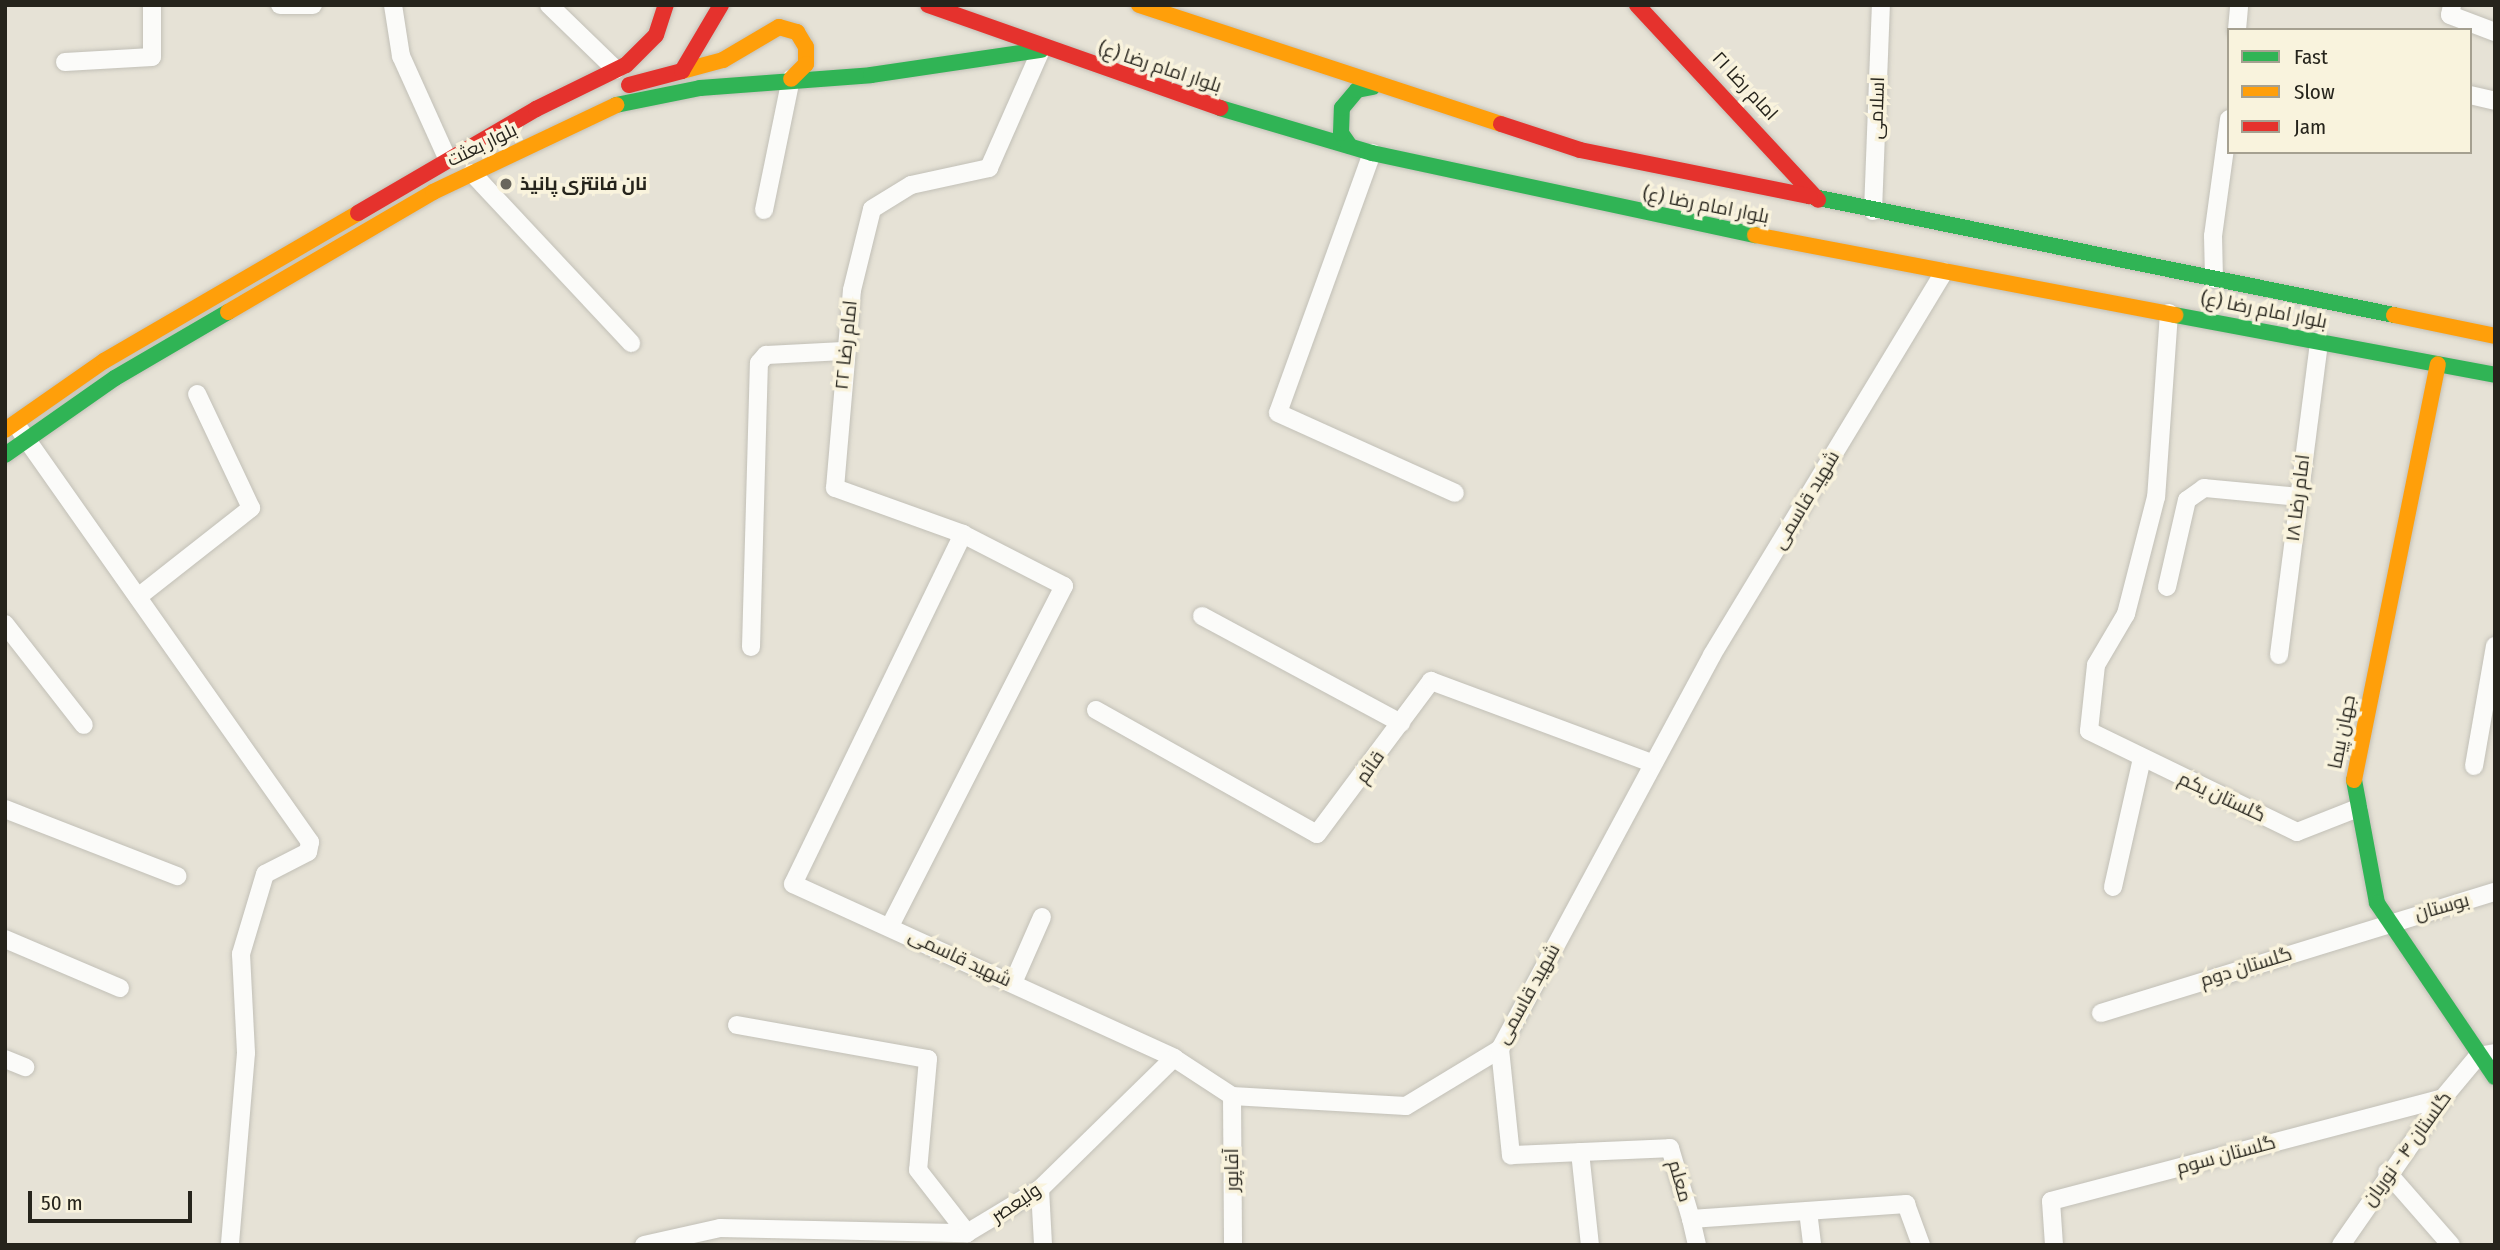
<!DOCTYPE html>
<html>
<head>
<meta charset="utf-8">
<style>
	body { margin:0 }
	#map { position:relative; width:2500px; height:1250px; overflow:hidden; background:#e6e2d6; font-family:"Fira Sans Condensed",Cairo,sans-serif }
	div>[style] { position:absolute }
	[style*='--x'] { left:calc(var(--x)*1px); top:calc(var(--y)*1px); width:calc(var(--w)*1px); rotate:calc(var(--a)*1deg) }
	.roads { filter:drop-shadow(0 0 2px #c2c0b7) drop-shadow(0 0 2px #c2c0b7) }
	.street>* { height:18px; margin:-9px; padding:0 9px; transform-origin:9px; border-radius:9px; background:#fbfbf9 }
	.fast>* { height:16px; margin:-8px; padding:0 8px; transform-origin:8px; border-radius:8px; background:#30b455 }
	.slow>* { height:16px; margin:-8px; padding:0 8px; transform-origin:8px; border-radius:8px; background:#ff9f0a }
	.jam>* { height:16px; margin:-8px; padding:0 8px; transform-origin:8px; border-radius:8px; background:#e5322d }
	.dots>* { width:19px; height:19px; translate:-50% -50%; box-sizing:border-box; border:4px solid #f9f3dd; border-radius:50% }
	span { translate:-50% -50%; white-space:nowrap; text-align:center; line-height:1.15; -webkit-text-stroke:7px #f9f3dd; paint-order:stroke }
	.street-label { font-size:19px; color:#26241c }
	.poi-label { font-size:19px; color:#26241c; font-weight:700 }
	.left { translate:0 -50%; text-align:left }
	.frame { position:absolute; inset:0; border:7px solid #26241c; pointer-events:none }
	.legend { position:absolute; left:2227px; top:28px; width:245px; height:126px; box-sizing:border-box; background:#f9f3dd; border:2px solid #a5a090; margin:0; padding:9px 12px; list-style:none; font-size:21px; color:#26241c }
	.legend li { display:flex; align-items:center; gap:14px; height:35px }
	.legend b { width:35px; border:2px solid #a5a090 }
	.scale { position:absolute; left:28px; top:1191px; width:164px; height:32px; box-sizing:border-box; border:4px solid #26241c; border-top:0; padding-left:9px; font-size:21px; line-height:24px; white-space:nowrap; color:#26241c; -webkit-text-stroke:5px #f9f3dd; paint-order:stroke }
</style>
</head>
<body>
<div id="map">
	<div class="roads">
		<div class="street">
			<i style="--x:280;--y:5;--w:33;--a:0"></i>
			<i style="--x:393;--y:5;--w:52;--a:81.1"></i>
			<i style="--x:401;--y:56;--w:114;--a:65.7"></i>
			<i style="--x:549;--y:5;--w:93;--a:44.1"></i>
			<i style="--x:2452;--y:5;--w:10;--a:101"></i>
			<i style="--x:2450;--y:15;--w:48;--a:20.7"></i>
			<i style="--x:2237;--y:30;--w:25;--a:-85"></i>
			<i style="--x:65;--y:62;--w:87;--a:-3.3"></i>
			<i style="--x:152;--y:57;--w:52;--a:-90"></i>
			<i style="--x:2470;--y:95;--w:26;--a:13"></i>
			<i style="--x:1372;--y:153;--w:276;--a:109.9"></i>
			<i style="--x:1278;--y:413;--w:194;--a:24.3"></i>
			<i style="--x:472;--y:173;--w:233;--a:46.9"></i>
			<i style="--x:764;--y:210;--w:134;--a:-78.4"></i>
			<i style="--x:1873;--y:211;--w:206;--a:-87.8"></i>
			<i style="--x:2214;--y:279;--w:43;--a:-91.3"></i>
			<i style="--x:2213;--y:236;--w:118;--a:-82.2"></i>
			<i style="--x:2169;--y:313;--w:184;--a:94"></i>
			<i style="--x:2156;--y:497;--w:121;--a:104.4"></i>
			<i style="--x:2126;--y:614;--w:59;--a:120.5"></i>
			<i style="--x:2096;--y:665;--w:66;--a:96.1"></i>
			<i style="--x:2089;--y:731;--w:231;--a:25.9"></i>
			<i style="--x:2297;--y:832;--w:66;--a:-21.5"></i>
			<i style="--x:20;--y:430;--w:504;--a:54.86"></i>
			<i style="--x:310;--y:842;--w:10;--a:101"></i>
			<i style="--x:308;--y:852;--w:48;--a:152.9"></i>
			<i style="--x:265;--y:874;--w:84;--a:106.7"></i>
			<i style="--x:241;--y:954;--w:99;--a:87.1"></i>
			<i style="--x:246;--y:1053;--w:193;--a:94.8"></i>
			<i style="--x:963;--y:534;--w:389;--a:115.9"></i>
			<i style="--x:793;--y:884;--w:419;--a:24.5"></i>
			<i style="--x:1174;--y:1058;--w:69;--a:33.2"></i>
			<i style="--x:1232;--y:1096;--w:174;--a:3.3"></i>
			<i style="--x:1406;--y:1106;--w:110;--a:-31.2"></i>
			<i style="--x:1500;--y:1049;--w:447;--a:-61.7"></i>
			<i style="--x:1712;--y:655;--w:448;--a:-58.8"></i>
			<i style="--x:2167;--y:587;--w:89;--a:-77.1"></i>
			<i style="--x:2187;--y:500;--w:21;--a:-35"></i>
			<i style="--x:2204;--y:488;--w:95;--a:5.4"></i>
			<i style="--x:138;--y:597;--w:144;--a:-38.2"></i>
			<i style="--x:251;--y:508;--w:126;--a:-115.3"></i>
			<i style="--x:1202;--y:616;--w:226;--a:28.3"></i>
			<i style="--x:5;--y:624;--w:128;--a:52"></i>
			<i style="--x:751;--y:647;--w:284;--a:-88.4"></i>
			<i style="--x:759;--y:363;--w:11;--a:-49"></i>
			<i style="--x:766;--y:355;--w:78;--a:-2.9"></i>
			<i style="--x:2279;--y:655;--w:317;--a:-82.7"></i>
			<i style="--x:1096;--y:710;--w:253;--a:29.3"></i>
			<i style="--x:1317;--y:834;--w:191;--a:-53.3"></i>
			<i style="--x:1431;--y:681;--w:236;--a:20.4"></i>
			<i style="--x:2474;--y:766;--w:122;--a:-80.1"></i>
			<i style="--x:5;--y:809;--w:185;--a:21.3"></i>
			<i style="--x:2113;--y:887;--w:132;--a:-77.3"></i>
			<i style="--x:890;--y:926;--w:382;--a:-62.9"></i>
			<i style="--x:1064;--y:586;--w:114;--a:-152.8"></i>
			<i style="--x:963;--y:534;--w:136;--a:-160.2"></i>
			<i style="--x:835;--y:488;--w:199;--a:-85.1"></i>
			<i style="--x:852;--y:290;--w:83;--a:-76.1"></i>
			<i style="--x:872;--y:209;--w:46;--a:-31.6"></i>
			<i style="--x:911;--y:185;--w:80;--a:-12.3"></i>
			<i style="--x:989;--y:168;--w:129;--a:-66.2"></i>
			<i style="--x:5;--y:939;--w:125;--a:23.1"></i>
			<i style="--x:1013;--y:983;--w:72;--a:-66.3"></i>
			<i style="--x:2101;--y:1013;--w:412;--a:-17.1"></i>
			<i style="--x:737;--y:1025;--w:194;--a:10.1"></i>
			<i style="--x:928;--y:1059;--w:111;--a:95.1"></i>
			<i style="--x:918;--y:1170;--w:80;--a:52.1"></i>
			<i style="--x:1500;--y:1049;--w:107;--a:84.1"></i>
			<i style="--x:1511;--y:1155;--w:159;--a:-2.5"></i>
			<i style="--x:1670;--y:1148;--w:74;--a:73.5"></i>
			<i style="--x:1691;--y:1219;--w:216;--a:-4"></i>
			<i style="--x:1906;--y:1204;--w:44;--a:69.9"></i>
			<i style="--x:5;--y:1059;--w:22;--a:22"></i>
			<i style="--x:1232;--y:1096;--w:149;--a:89.6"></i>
			<i style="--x:1580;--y:1152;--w:94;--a:83.9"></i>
			<i style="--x:2387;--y:1172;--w:97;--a:48.8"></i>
			<i style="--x:1040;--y:1189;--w:56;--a:86.9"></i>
			<i style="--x:1808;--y:1211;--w:34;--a:83"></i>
			<i style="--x:1691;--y:1219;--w:27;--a:77"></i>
			<i style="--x:644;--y:1245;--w:78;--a:-12.6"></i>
			<i style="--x:720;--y:1228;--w:247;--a:1.2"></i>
			<i style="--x:967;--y:1233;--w:85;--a:-31.1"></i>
			<i style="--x:1040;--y:1189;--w:187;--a:-44.4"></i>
			<i style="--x:2054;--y:1245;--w:44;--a:-93.9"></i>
			<i style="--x:2051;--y:1201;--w:405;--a:-14.7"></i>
			<i style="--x:2341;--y:1245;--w:179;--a:-55.2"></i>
			<i style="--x:2443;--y:1098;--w:55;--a:-50.2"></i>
			<i style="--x:2478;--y:1056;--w:17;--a:-10"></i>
		</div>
		<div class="fast">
			<i style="--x:616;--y:105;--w:86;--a:-11.4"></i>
			<i style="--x:700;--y:88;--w:171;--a:-4.3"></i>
			<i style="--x:871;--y:75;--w:172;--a:-8.4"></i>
			<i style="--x:1220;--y:108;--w:159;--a:16.5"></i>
			<i style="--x:1372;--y:153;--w:392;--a:12.1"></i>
			<i style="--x:1350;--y:146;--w:16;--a:-125"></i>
			<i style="--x:1341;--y:133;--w:25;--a:-88"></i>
			<i style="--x:1342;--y:108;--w:23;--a:-50"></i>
			<i style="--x:1357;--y:90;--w:16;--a:-11"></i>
			<i style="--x:1809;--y:196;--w:597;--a:11.5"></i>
			<i style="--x:2175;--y:315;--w:326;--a:10.6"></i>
			<i style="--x:5;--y:455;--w:134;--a:-35"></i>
			<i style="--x:115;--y:378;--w:131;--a:-30.3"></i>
			<i style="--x:2354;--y:780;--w:125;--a:79.4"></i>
			<i style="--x:2377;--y:903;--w:210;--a:55.9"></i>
		</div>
		<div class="slow">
			<i style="--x:1139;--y:5;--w:381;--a:18.2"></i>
			<i style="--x:682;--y:71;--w:42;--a:-15"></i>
			<i style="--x:723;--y:60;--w:65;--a:-30.5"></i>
			<i style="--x:779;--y:27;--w:19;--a:16"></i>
			<i style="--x:797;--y:32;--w:17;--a:59"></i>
			<i style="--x:806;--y:47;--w:17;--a:90"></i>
			<i style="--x:806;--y:64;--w:21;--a:135"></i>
			<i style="--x:1755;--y:235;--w:428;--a:10.8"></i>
			<i style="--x:228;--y:312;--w:238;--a:-30.3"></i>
			<i style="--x:433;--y:192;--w:203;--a:-25.4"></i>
			<i style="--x:2394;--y:315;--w:103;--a:11.7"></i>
			<i style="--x:5;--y:430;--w:121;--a:-34.9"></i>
			<i style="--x:104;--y:361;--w:294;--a:-30.2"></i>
			<i style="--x:2354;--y:780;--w:424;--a:-78.6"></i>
		</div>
		<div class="jam">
			<i style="--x:928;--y:5;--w:310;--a:19.4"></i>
			<i style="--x:1637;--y:5;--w:266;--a:47.1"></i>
			<i style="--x:629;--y:85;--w:55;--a:-14.8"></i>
			<i style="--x:682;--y:71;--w:77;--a:-59.4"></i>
			<i style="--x:1501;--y:124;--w:83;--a:18.2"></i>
			<i style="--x:1580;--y:150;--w:234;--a:11.4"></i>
			<i style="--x:358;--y:213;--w:206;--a:-30.3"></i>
			<i style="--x:536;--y:109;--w:100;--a:-26.1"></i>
			<i style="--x:626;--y:65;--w:42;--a:-45"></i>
			<i style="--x:656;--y:35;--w:32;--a:-72"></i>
		</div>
	</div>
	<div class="dots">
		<i style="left:506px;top:184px;background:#69665d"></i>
	</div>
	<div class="street-label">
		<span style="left:1160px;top:67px;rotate:18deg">بلوار امام رضا (ع)</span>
		<span style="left:1745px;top:86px;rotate:47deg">امام رضا ۲۱</span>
		<span style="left:1877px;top:108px;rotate:-88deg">اسلامی</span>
		<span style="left:482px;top:145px;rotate:-26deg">بلوار بعثت</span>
		<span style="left:1706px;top:205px;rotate:11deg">بلوار امام رضا (ع)</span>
		<span style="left:2264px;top:310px;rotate:11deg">بلوار امام رضا (ع)</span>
		<span style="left:846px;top:345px;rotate:-84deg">امام رضا ۲۲</span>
		<span style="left:2298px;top:498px;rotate:-83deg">امام رضا ۱۸</span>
		<span style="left:1806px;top:500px;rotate:-59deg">شهید قاسمی</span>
		<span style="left:2342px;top:732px;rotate:-79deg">جهان پیما</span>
		<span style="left:1370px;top:767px;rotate:-55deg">قائم</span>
		<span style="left:2222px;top:797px;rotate:25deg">گلستان یکم</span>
		<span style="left:2442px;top:907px;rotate:-16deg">بوستان</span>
		<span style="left:960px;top:958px;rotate:25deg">شهید قاسمی</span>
		<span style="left:2246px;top:967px;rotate:-17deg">گلستان دوم</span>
		<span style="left:1528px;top:994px;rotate:-61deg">شهید قاسمی</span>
		<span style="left:2407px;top:1149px;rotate:-54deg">گلستان ۴ - نوریان</span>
		<span style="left:2226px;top:1155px;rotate:-15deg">گلستان سوم</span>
		<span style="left:1232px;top:1170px;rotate:-90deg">آقاپور</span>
		<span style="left:1680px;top:1181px;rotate:74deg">معلم</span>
		<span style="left:1016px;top:1203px;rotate:-34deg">ولیعصر</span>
	</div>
	<div class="poi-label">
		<span class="left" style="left:520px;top:184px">نان فانتزی پانیذ</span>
	</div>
	<div class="frame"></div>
	<ul class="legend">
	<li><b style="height:9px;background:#30b455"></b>Fast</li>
	<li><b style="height:9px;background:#ff9f0a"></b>Slow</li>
	<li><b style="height:9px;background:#e5322d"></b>Jam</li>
	</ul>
	<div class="scale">50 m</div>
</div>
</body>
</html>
